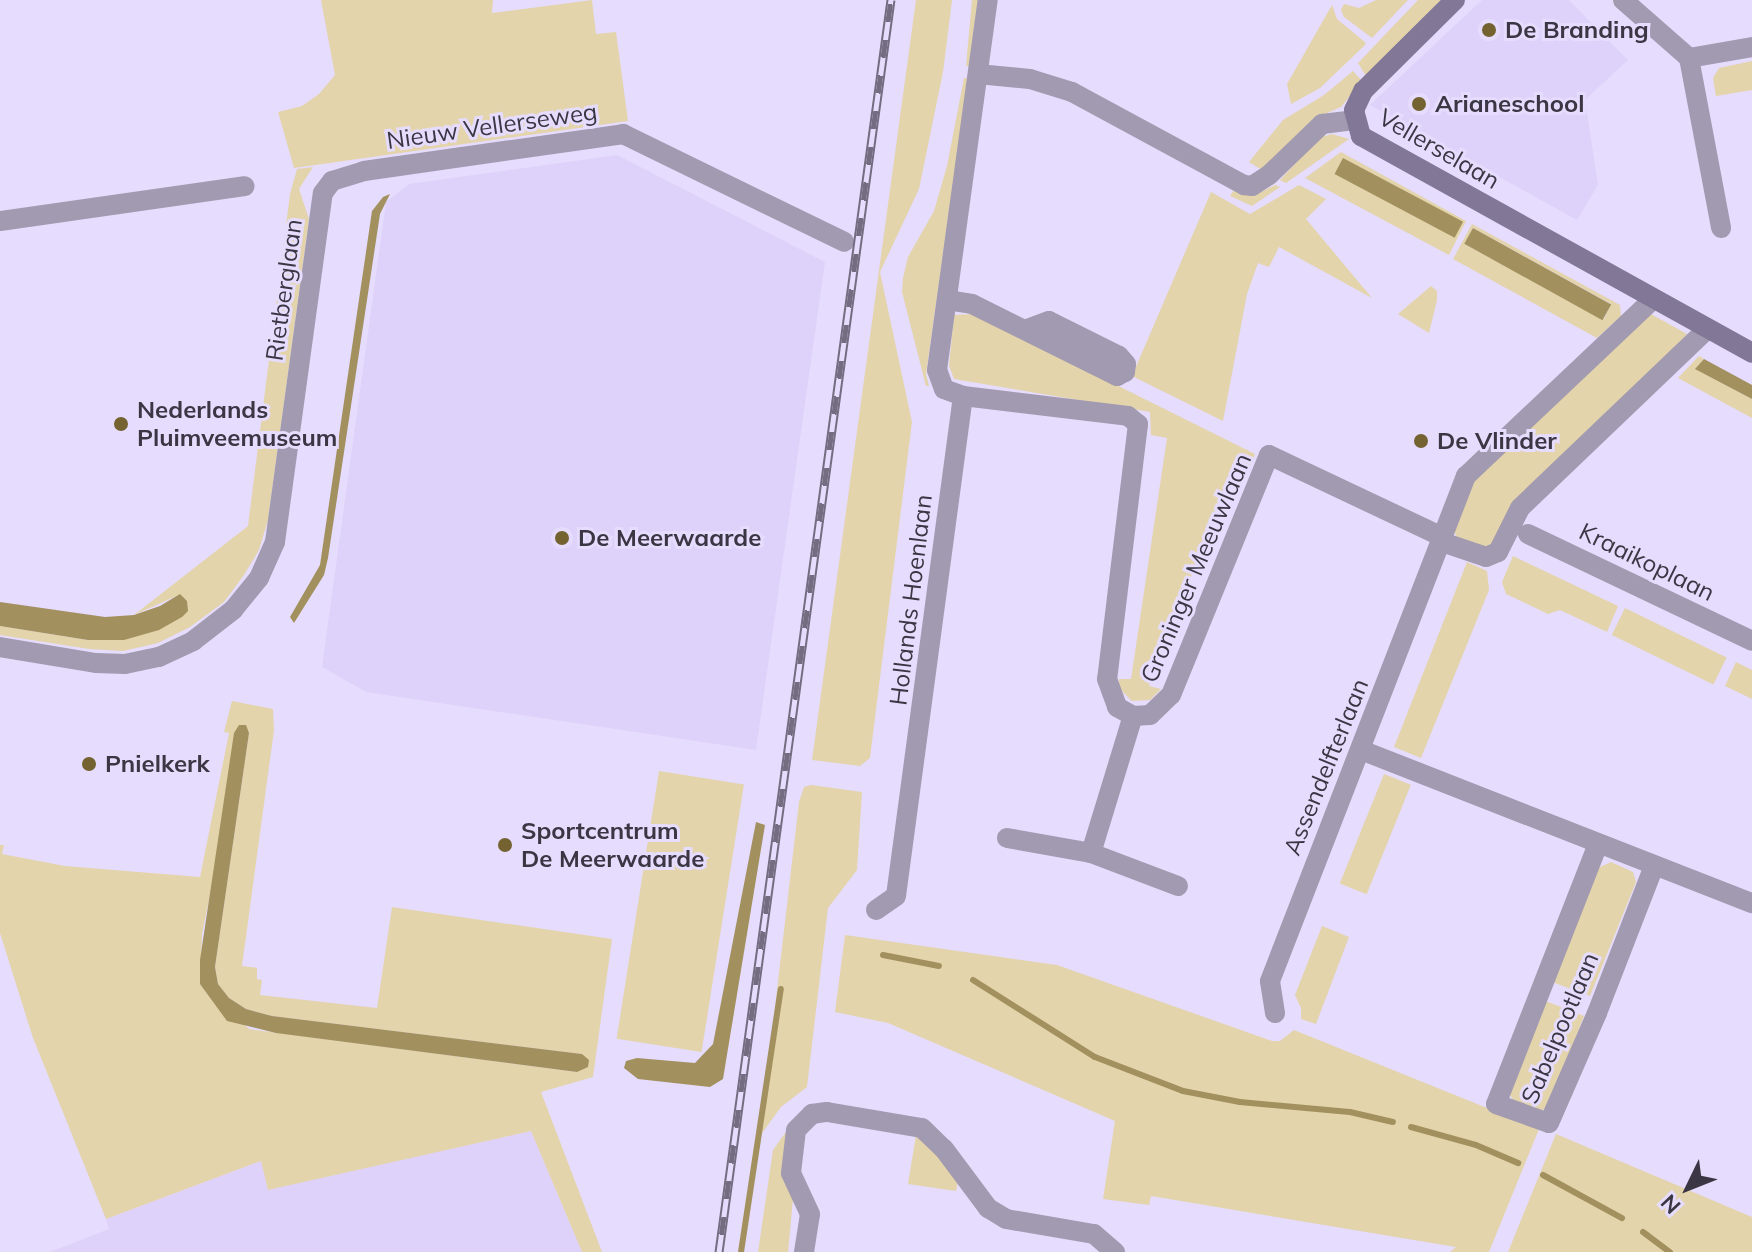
<!DOCTYPE html>
<html>
<head>
<meta charset="utf-8">
<style>
	body { margin:0 }
	#map { position:relative; width:1752px; height:1252px; overflow:hidden; background:#e6dcfd; font-family:Mulish,sans-serif }
	div>[style] { position:absolute }
	[style*='--x'] { left:calc(var(--x)*1px); top:calc(var(--y)*1px); width:calc(var(--w)*1px); rotate:calc(var(--a)*1deg) }
	.built>* { inset:0; background:#dfd2fa }
	.green>* { inset:0; background:#e3d4ab; transform-origin:0 0 }
	.water>* { inset:0; background:#a2905e; transform-origin:0 0 }
	.stream>* { height:6px; margin:-3px; padding:0 3px; transform-origin:3px; border-radius:3px; background:#a2905e }
	.street>* { height:20px; margin:-10px; padding:0 10px; transform-origin:10px; border-radius:10px; background:#a19ab0 }
	.secondary>* { height:20px; margin:-10px; padding:0 10px; transform-origin:10px; border-radius:10px; background:#827797 }
	.rail>* { height:9px; margin-top:-4.5px; transform-origin:0; background:repeating-linear-gradient(90deg,#e6dcfd 0 18px,#736d81 0 36px); box-sizing:border-box; border-block:2px solid #736d81 }
	.dots>* { width:22px; height:22px; translate:-50% -50%; box-sizing:border-box; border:4px solid #e6dcfd; border-radius:50% }
	span { translate:-50% -50%; white-space:nowrap; text-align:center; line-height:1.15; -webkit-text-stroke:6px #e6dcfd; paint-order:stroke }
	.poi-label { font-size:24px; color:#3a3643; font-weight:700 }
	.left { translate:0 -50%; text-align:left }
	.street-label { font-size:24px; color:#3a3643 }
	.north { position:absolute; left:1648px; top:1148px; width:80px; height:80px; -webkit-text-stroke:6px #e6dcfd; paint-order:stroke; rotate:227deg; font-size:22px; font-weight:700; line-height:32px; text-align:center; color:#3a3643 }
	.north::after { content:''; display:block; margin:auto; width:28px; height:36px; background:#3a3643; clip-path:polygon(50% 0,100% 100%,50% 72%,0 100%) }
</style>
</head>
<body>
<div id="map">
	<div class="built">
		<i style="clip-path:polygon(1482px 0,1569px 0,1628px 60px,1585px 100px,1598px 185px,1577px 220px,1370px 105px)"></i>
		<i style="clip-path:polygon(617px 155px,825px 262px,756px 750px,366px 692px,322px 667px,386px 202px,409px 184px)"></i>
		<i style="clip-path:polygon(531px 1131px,582px 1252px,50px 1252px,109px 1229px,106px 1219px,261px 1161px,268px 1189px)"></i>
	</div>
	<div class="green">
		<i style="clip-path:polygon(321px 0,493px 0,492px 13px,592px 0,596px 34px,616px 32px,628px 121px,294px 168px,278px 112px,302px 106px,319px 94px,335px 75px)"></i>
		<i style="clip-path:polygon(916px 0,952px 0,943px 72px,919px 189px,880px 272px,912px 422px,870px 758px,860px 766px,812px 760px)"></i>
		<i style="clip-path:polygon(972px 0,978px 0,969px 66px,966px 66px)"></i>
		<i style="clip-path:polygon(1376px 0,1408px 0,1372px 38px,1344px 17px,1341px 10px,1344px 4px,1359px 8px)"></i>
		<i style="clip-path:polygon(1418px 0,1441px 0,1366px 76px,1358px 63px)"></i>
		<i style="clip-path:polygon(1332px 5px,1337px 19px,1366px 43px,1364px 46px,1320px 88px,1291px 104px,1287px 84px)"></i>
		<i style="clip-path:polygon(1752px 61px,1752px 90px,1716px 96px,1713px 78px,1719px 68px)"></i>
		<i style="clip-path:polygon(1353px 71px,1362px 81px,1341px 107px,1313px 119px,1262px 170px,1249px 162px,1283px 120px,1324px 95px)"></i>
		<i style="clip-path:polygon(964px 78px,968px 78px,926px 374px,929px 386px,926px 386px,902px 292px,903px 278px,908px 257px,934px 211px,947px 166px)"></i>
		<i style="clip-path:polygon(1332px 134px,1349px 139px,1286px 183px,1280px 180px,1318px 138px)"></i>
		<i style="clip-path:polygon(1341px 152px,1466px 221px,1449px 255px,1305px 178px)"></i>
		<i style="clip-path:polygon(313px 167px,299px 189px,309px 219px,268px 520px,259px 550px,244px 575px,224px 602px,190px 627px,158px 643px,123px 651px,89px 649px,0 635px,0 626px,88px 640px,124px 640px,181px 594px,134px 615px,248px 526px,290px 194px,297px 169px)"></i>
		<i style="clip-path:polygon(1275px 185px,1280px 187px,1252px 206px,1230px 196px,1233px 191px,1253px 196px)"></i>
		<i style="clip-path:polygon(1299px 185px,1326px 199px,1306px 219px,1372px 298px,1279px 247px,1269px 267px,1258px 263px,1247px 294px,1223px 421px,1132px 376px,1211px 192px,1250px 214px)"></i>
		<i style="clip-path:polygon(evenodd,1472px 224px,1620px 305px,1621px 316px,1597px 338px,1453px 259px,1472px 224px,1473px 228px,1611px 304px,1604px 319px,1465px 244px,1473px 228px)"></i>
		<i style="clip-path:polygon(1431px 286px,1437px 291px,1437px 300px,1429px 333px,1398px 314px)"></i>
		<i style="clip-path:polygon(1649px 313px,1687px 334px,1497px 542px,1486px 548px,1457px 538px,1453px 528px,1472px 480px)"></i>
		<i style="clip-path:polygon(974px 314px,1255px 454px,1250px 468px,1235px 462px,1149px 686px,1161px 689px,1150px 700px,1132px 701px,1119px 688px,1119px 679px,1131px 679px,1167px 438px,1151px 435px,1150px 412px,954px 379px,949px 366px,954px 315px)"></i>
		<i style="clip-path:polygon(1699px 356px,1704px 359px,1696px 369px,1752px 399px,1752px 418px,1678px 378px)"></i>
		<i style="clip-path:polygon(1513px 556px,1618px 606px,1607px 632px,1560px 610px,1548px 614px,1506px 594px,1502px 582px)"></i>
		<i style="clip-path:polygon(1467px 562px,1487px 571px,1489px 590px,1421px 758px,1394px 747px)"></i>
		<i style="left:1625px;top:608px;width:113px;height:30px;rotate:26deg"></i>
		<i style="clip-path:polygon(1736px 662px,1752px 670px,1752px 699px,1725px 686px)"></i>
		<i style="clip-path:polygon(evenodd,232px 701px,273px 709px,274px 730px,242px 966px,257px 968px,257px 979px,262px 980px,260px 995px,377px 1008px,392px 907px,612px 939px,593px 1077px,541px 1092px,602px 1252px,582px 1252px,531px 1131px,268px 1190px,261px 1161px,106px 1219px,33px 1038px,0 933px,0 845px,4px 845px,2px 854px,65px 866px,200px 877px,229px 733px,224px 732px,232px 701px,245px 725px,249px 733px,215px 967px,218px 984px,229px 998px,246px 1009px,272px 1016px,582px 1054px,577px 1072px,249px 1029px,200px 984px,202px 934px,245px 725px)"></i>
		<i style="left:659px;top:771px;width:86px;height:271px;rotate:9deg"></i>
		<i style="left:1384px;top:774px;width:29px;height:118px;rotate:22deg"></i>
		<i style="clip-path:polygon(811px 785px,862px 792px,857px 870px,828px 908px,807px 1087px,781px 1107px,760px 1136px,799px 802px,804px 787px)"></i>
		<i style="clip-path:polygon(1611px 862px,1633px 872px,1636px 882px,1590px 996px,1552px 982px,1596px 869px)"></i>
		<i style="clip-path:polygon(1322px 926px,1349px 937px,1316px 1024px,1301px 1019px,1301px 1008px,1295px 995px)"></i>
		<i style="clip-path:polygon(845px 935px,1057px 965px,1272px 1041px,1280px 1041px,1294px 1030px,1539px 1129px,1489px 1252px,1450px 1252px,1456px 1247px,1151px 1196px,1149px 1205px,1103px 1199px,1115px 1121px,888px 1023px,835px 1012px)"></i>
		<i style="clip-path:polygon(1543px 1000px,1584px 1016px,1549px 1106px,1541px 1111px,1515px 1103px,1507px 1090px)"></i>
		<i style="clip-path:polygon(791px 1125px,793px 1199px,788px 1252px,758px 1252px,773px 1150px)"></i>
		<i style="clip-path:polygon(1556px 1134px,1752px 1217px,1752px 1252px,1508px 1252px)"></i>
		<i style="clip-path:polygon(916px 1135px,959px 1177px,956px 1191px,908px 1184px)"></i>
	</div>
	<div class="water">
		<i style="left:1343px;top:158px;width:136px;height:18px;rotate:28deg"></i>
		<i style="clip-path:polygon(390px 194px,380px 214px,328px 558px,324px 575px,294px 623px,290px 617px,320px 565px,372px 211px,383px 197px)"></i>
		<i style="left:1473px;top:228px;width:158px;height:18px;rotate:29deg"></i>
		<i style="clip-path:polygon(1704px 359px,1752px 385px,1752px 399px,1695px 369px)"></i>
		<i style="clip-path:polygon(180px 594px,187px 601px,188px 611px,182px 617px,159px 630px,124px 640px,88px 640px,0 626px,0 602px,105px 617px,134px 615px,160px 606px)"></i>
		<i style="clip-path:polygon(239px 725px,246px 725px,249px 733px,215px 967px,218px 984px,229px 998px,246px 1009px,272px 1016px,582px 1054px,589px 1060px,588px 1067px,577px 1072px,276px 1033px,227px 1021px,200px 984px,200px 960px,234px 733px)"></i>
		<i style="clip-path:polygon(756px 822px,765px 825px,723px 1079px,710px 1087px,638px 1079px,624px 1068px,626px 1061px,637px 1058px,695px 1063px,713px 1044px)"></i>
	</div>
	<div class="stream">
		<i style="--x:883;--y:955;--w:57;--a:11.1"></i>
		<i style="--x:973;--y:980;--w:144;--a:32.3"></i>
		<i style="--x:1095;--y:1057;--w:94;--a:21.1"></i>
		<i style="--x:1183;--y:1091;--w:58;--a:10.9"></i>
		<i style="--x:1240;--y:1102;--w:110;--a:5.2"></i>
		<i style="--x:1350;--y:1112;--w:44;--a:13.1"></i>
		<i style="--x:1411;--y:1127;--w:67;--a:15.5"></i>
		<i style="--x:1476;--y:1145;--w:46;--a:23.2"></i>
		<i style="--x:1543;--y:1175;--w:90;--a:28.6"></i>
		<i style="--x:1643;--y:1232;--w:34;--a:37"></i>
		<i style="--x:741;--y:1252;--w:266;--a:-81.4"></i>
	</div>
	<div class="street">
		<i style="--x:1623;--y:0;--w:88;--a:41.3"></i>
		<i style="--x:1689;--y:58;--w:173;--a:79.3"></i>
		<i style="--x:1689;--y:58;--w:64;--a:-9.9"></i>
		<i style="--x:978;--y:74;--w:52;--a:5.5"></i>
		<i style="--x:1030;--y:79;--w:44;--a:17.2"></i>
		<i style="--x:1072;--y:92;--w:196;--a:28.4"></i>
		<i style="--x:1244;--y:185;--w:8;--a:7"></i>
		<i style="--x:1252;--y:186;--w:20;--a:-33"></i>
		<i style="--x:1269;--y:175;--w:74;--a:-43.9"></i>
		<i style="--x:1322;--y:124;--w:32;--a:-7"></i>
		<i style="--x:0;--y:221;--w:247;--a:-8.1"></i>
		<i style="--x:947;--y:300;--w:25;--a:9"></i>
		<i style="--x:972;--y:304;--w:162;--a:26.4"></i>
		<i style="--x:1117;--y:376;--w:9;--a:-27"></i>
		<i style="--x:1125;--y:372;--w:8;--a:-83"></i>
		<i style="--x:1126;--y:364;--w:11;--a:-131"></i>
		<i style="--x:1119;--y:356;--w:78;--a:-153.4"></i>
		<i style="--x:1049;--y:321;--w:23;--a:160"></i>
		<i style="--x:963;--y:396;--w:166;--a:6.9"></i>
		<i style="--x:1128;--y:416;--w:13;--a:39"></i>
		<i style="--x:1138;--y:424;--w:257;--a:96.9"></i>
		<i style="--x:1107;--y:679;--w:30;--a:70"></i>
		<i style="--x:1117;--y:707;--w:18;--a:29"></i>
		<i style="--x:1528;--y:534;--w:248;--a:25.5"></i>
		<i style="--x:1442;--y:542;--w:46;--a:18.8"></i>
		<i style="--x:1486;--y:557;--w:13;--a:-23"></i>
		<i style="--x:1498;--y:552;--w:49;--a:-63.4"></i>
		<i style="--x:1520;--y:508;--w:259;--a:-43.7"></i>
		<i style="--x:0;--y:647;--w:97;--a:9.5"></i>
		<i style="--x:96;--y:663;--w:29;--a:2"></i>
		<i style="--x:125;--y:664;--w:35;--a:-12"></i>
		<i style="--x:159;--y:657;--w:38;--a:-25"></i>
		<i style="--x:193;--y:641;--w:51;--a:-37.8"></i>
		<i style="--x:233;--y:610;--w:41;--a:-50.9"></i>
		<i style="--x:259;--y:578;--w:39;--a:-66"></i>
		<i style="--x:275;--y:542;--w:352;--a:-82.2"></i>
		<i style="--x:323;--y:193;--w:15;--a:-53"></i>
		<i style="--x:332;--y:181;--w:34;--a:-17"></i>
		<i style="--x:364;--y:171;--w:262;--a:-8.1"></i>
		<i style="--x:623;--y:134;--w:246;--a:26"></i>
		<i style="--x:1361;--y:750;--w:420;--a:21.4"></i>
		<i style="--x:1007;--y:838;--w:85;--a:10.1"></i>
		<i style="--x:1091;--y:853;--w:93;--a:20.8"></i>
		<i style="--x:1598;--y:844;--w:279;--a:111.4"></i>
		<i style="--x:1496;--y:1104;--w:56;--a:19.7"></i>
		<i style="--x:1549;--y:1123;--w:120;--a:-66.4"></i>
		<i style="--x:1597;--y:1013;--w:158;--a:-68.8"></i>
		<i style="--x:1091;--y:853;--w:143;--a:-73"></i>
		<i style="--x:1133;--y:716;--w:17;--a:-3"></i>
		<i style="--x:1150;--y:715;--w:29;--a:-44"></i>
		<i style="--x:1171;--y:695;--w:259;--a:-67.8"></i>
		<i style="--x:1269;--y:455;--w:189;--a:25.3"></i>
		<i style="--x:876;--y:910;--w:24;--a:-35"></i>
		<i style="--x:896;--y:896;--w:504;--a:-82.37"></i>
		<i style="--x:963;--y:396;--w:20;--a:-160"></i>
		<i style="--x:944;--y:389;--w:20;--a:-110"></i>
		<i style="--x:937;--y:370;--w:373;--a:-82.2"></i>
		<i style="--x:1275;--y:1013;--w:32;--a:-99"></i>
		<i style="--x:1270;--y:981;--w:542;--a:-68.79"></i>
		<i style="--x:1466;--y:476;--w:257;--a:-43.4"></i>
		<i style="--x:804;--y:1252;--w:38;--a:-81"></i>
		<i style="--x:810;--y:1214;--w:45;--a:-114.9"></i>
		<i style="--x:791;--y:1173;--w:43;--a:-83.4"></i>
		<i style="--x:796;--y:1130;--w:23;--a:-45"></i>
		<i style="--x:812;--y:1114;--w:15;--a:-8"></i>
		<i style="--x:827;--y:1112;--w:96;--a:9.6"></i>
		<i style="--x:922;--y:1128;--w:30;--a:44"></i>
		<i style="--x:944;--y:1149;--w:74;--a:53.3"></i>
		<i style="--x:988;--y:1208;--w:21;--a:31"></i>
		<i style="--x:1006;--y:1219;--w:89;--a:9.7"></i>
		<i style="--x:1094;--y:1234;--w:28;--a:41"></i>
	</div>
	<div class="secondary">
		<i style="--x:1455;--y:0;--w:129;--a:135.3"></i>
		<i style="--x:1363;--y:91;--w:21;--a:115"></i>
		<i style="--x:1354;--y:110;--w:27;--a:75"></i>
		<i style="--x:1361;--y:136;--w:447;--a:29"></i>
	</div>
	<div class="rail">
		<i style="--x:719;--y:1252;--w:1264;--a:-82.18"></i>
	</div>
	<div class="dots">
		<i style="left:1489px;top:30px;background:#746331"></i>
		<i style="left:1419px;top:104px;background:#746331"></i>
		<i style="left:121px;top:424px;background:#746331"></i>
		<i style="left:1421px;top:441px;background:#746331"></i>
		<i style="left:562px;top:538px;background:#746331"></i>
		<i style="left:89px;top:764px;background:#746331"></i>
		<i style="left:505px;top:845px;background:#746331"></i>
	</div>
	<div class="poi-label">
		<span class="left" style="left:1505px;top:30px">De Branding</span>
		<span class="left" style="left:1435px;top:104px">Arianeschool</span>
		<span class="left" style="left:137px;top:424px">Nederlands<br>Pluimveemuseum</span>
		<span class="left" style="left:1437px;top:441px">De Vlinder</span>
		<span class="left" style="left:578px;top:538px">De Meerwaarde</span>
		<span class="left" style="left:105px;top:764px">Pnielkerk</span>
		<span class="left" style="left:521px;top:845px">Sportcentrum<br>De Meerwaarde</span>
	</div>
	<div class="street-label">
		<span style="left:492px;top:126px;rotate:-8deg">Nieuw Vellerseweg</span>
		<span style="left:1439px;top:149px;rotate:30deg">Vellerselaan</span>
		<span style="left:284px;top:290px;rotate:-82deg">Rietberglaan</span>
		<span style="left:1647px;top:562px;rotate:26deg">Kraaikoplaan</span>
		<span style="left:1196px;top:568px;rotate:-67deg">Groninger Meeuwlaan</span>
		<span style="left:911px;top:600px;rotate:-83deg">Hollands Hoenlaan</span>
		<span style="left:1326px;top:767px;rotate:-68deg">Assendelfterlaan</span>
		<span style="left:1560px;top:1028px;rotate:-67deg">Sabelpootlaan</span>
	</div>
	<div class="north">N</div>
</div>
</body>
</html>
